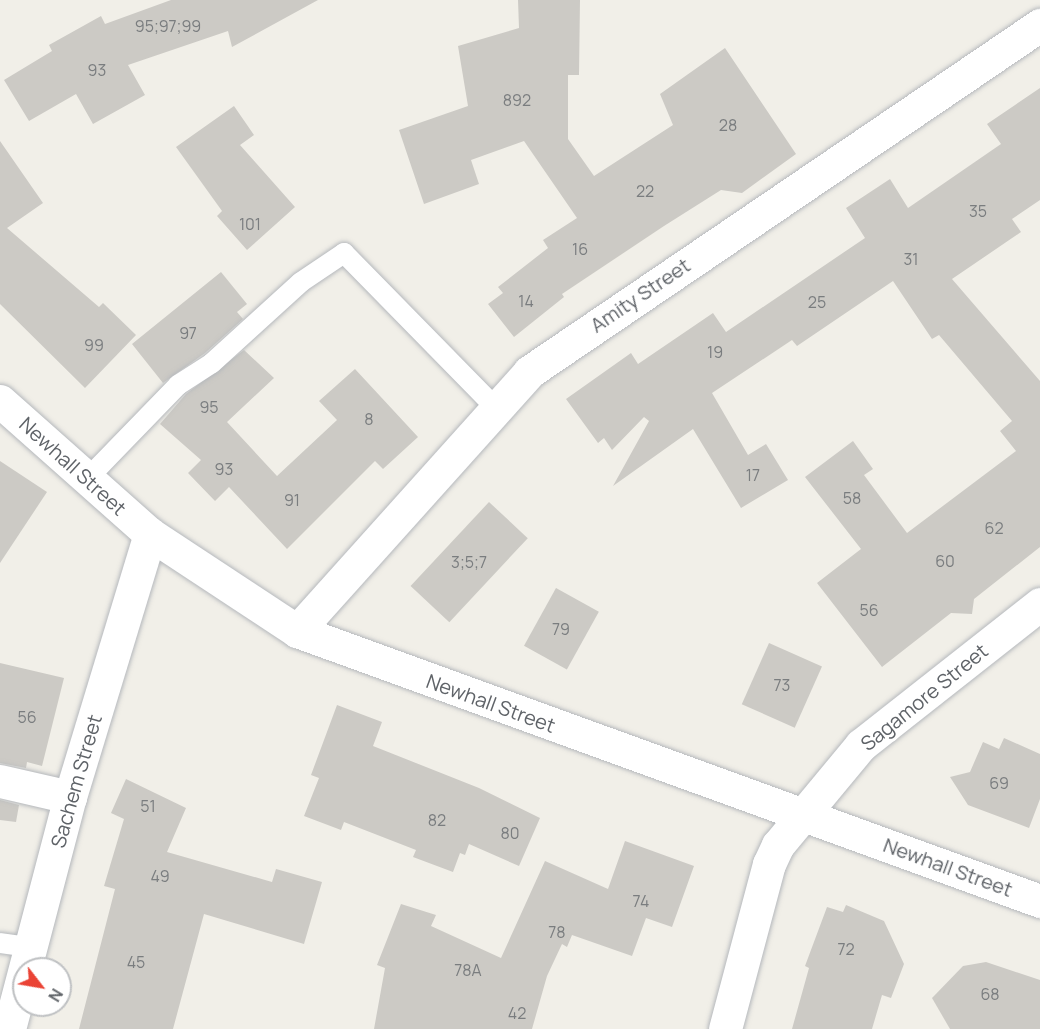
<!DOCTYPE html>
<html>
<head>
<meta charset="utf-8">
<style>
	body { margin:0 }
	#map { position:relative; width:1040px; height:1029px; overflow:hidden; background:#f1efe8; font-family:Manrope,sans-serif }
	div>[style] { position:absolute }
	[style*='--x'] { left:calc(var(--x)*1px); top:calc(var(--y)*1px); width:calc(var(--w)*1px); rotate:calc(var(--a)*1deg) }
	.building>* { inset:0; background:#cccac5; transform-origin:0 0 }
	.roads { filter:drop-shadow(0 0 2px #b5b8bc) drop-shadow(0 0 2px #b5b8bc) }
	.lane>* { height:20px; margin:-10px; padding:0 10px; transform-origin:10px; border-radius:10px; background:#fff }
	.street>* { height:33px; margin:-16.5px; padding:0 16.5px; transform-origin:16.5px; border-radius:16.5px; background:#fff }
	span { translate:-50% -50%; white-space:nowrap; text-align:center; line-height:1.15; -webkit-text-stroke:6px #fff; paint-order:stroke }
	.number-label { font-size:16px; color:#7a7d7f }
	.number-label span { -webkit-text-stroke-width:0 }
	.street-label { font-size:20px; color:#5f6368 }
	.north { position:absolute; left:12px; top:957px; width:60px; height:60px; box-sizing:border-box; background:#fff; border:2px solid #bfc1c3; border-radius:50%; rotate:121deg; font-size:16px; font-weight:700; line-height:24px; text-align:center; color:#5f6368 }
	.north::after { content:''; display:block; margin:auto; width:21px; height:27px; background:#ea4335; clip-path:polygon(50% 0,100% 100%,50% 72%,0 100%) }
</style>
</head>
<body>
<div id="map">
	<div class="building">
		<i style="clip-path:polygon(171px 0,318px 0,232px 47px,228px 31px,128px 65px,145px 95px,93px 124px,76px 94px,29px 121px,4px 80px,52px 51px,49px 45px,101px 16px,105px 24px)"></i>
		<i style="clip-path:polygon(518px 0,580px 0,579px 75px,568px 75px,568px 139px,594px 176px,673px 125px,660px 94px,725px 48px,796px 154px,742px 193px,721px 190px,664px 226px,562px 294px,564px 297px,514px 337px,488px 304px,503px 293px,498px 287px,548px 248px,543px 240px,577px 218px,524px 141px,471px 160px,479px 184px,424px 204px,399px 130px,468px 106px,458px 46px,519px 28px)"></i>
		<i style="clip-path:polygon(1040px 88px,1040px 200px,1012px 219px,1021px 232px,952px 279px,1040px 381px,1040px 547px,974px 599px,972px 614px,951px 613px,882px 667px,817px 583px,861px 549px,805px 477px,853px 441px,873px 469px,864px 475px,907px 533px,1016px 451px,1000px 431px,1012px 421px,939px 335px,932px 339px,893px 281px,797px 346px,792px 340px,712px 393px,748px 455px,766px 444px,788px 480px,741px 508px,693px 429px,613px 486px,649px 421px,644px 417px,612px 450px,604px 438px,598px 443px,566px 399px,631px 353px,638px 364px,713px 313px,726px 332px,865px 238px,846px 208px,890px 179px,908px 208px,1001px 144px,987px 124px)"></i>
		<i style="clip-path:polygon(234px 106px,254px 135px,240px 145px,295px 207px,247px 250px,217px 216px,222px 211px,176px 147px)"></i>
		<i style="clip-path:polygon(0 141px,43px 203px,7px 228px,99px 307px,103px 303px,136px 335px,85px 388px,0 304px)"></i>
		<i style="clip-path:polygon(221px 272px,247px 304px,237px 312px,243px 319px,205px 353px,163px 383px,132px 344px)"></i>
		<i style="clip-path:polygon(244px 350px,274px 378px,227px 422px,277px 476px,337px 420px,319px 401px,355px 369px,418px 437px,383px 469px,375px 461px,287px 549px,229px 487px,215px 501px,188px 473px,201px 460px,160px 424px,186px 394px)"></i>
		<i style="clip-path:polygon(0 461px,47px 492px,0 563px)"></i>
		<i style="left:489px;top:502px;width:53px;height:115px;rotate:43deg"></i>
		<i style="left:556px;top:588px;width:49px;height:66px;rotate:29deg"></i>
		<i style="left:769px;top:643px;width:58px;height:67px;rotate:24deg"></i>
		<i style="clip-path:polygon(0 663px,64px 678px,42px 766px,27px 762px,26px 768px,0 763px)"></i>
		<i style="clip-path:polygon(337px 705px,382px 722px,373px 746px,479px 788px,540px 818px,519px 866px,469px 844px,465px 855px,460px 853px,453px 872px,413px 857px,416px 850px,344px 822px,341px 830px,304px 816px,319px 778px,311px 775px)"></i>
		<i style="clip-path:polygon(1004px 738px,1040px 754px,1040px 799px,1029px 828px,968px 805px,950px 777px,970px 772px,983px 742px,999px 749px)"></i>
		<i style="clip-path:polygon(126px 779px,186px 808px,167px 852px,272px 882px,276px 869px,322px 882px,304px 944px,204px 914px,173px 1029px,79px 1029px,115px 889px,104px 886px,124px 819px,111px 813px)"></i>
		<i style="clip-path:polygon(0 800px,19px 805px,16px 822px,0 820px)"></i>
		<i style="clip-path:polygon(625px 841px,694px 866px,672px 927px,646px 918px,632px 956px,572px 935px,567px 947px,562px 944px,547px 976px,532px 1029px,374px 1029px,385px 968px,377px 965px,401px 904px,436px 915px,431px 926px,501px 958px,545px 861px,608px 889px)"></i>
		<i style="clip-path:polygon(846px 905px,884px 921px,904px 964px,891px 998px,882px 995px,872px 1029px,792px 1029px,809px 968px,805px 966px,827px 907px,843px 912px)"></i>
		<i style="clip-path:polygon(986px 962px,1040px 980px,1040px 1029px,950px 1029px,932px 998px,963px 966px)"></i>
	</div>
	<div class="roads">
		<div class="lane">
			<i style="--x:88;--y:478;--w:129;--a:-45.9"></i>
			<i style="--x:178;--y:385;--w:40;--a:-32.9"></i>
			<i style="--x:212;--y:363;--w:120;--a:-42.3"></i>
			<i style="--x:301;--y:282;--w:52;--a:-34"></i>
			<i style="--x:344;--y:253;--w:216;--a:45.6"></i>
			<i style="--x:0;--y:943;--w:29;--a:8"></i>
		</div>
		<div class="street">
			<i style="--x:0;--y:401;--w:200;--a:41.6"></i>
			<i style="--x:150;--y:534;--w:176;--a:33.4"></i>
			<i style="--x:297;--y:631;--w:791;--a:19.97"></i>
			<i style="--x:297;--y:631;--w:348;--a:-48.1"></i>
			<i style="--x:529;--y:372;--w:618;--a:-34.18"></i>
			<i style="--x:0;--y:781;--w:72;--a:12.9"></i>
			<i style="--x:9;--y:1029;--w:240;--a:-75.3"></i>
			<i style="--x:70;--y:797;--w:275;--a:-73.1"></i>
			<i style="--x:725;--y:1029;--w:171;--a:-75.1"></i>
			<i style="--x:769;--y:864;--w:21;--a:-65"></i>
			<i style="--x:778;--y:845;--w:130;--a:-50.3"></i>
			<i style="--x:861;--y:745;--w:228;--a:-38.2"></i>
		</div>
	</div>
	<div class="number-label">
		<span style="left:168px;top:26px">95;97;99</span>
		<span style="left:97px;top:70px">93</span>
		<span style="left:517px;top:100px">892</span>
		<span style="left:728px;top:125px">28</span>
		<span style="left:645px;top:191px">22</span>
		<span style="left:978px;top:211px">35</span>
		<span style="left:250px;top:224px">101</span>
		<span style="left:580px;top:249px">16</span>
		<span style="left:911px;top:259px">31</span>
		<span style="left:526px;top:301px">14</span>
		<span style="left:817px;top:302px">25</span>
		<span style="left:188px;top:333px">97</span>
		<span style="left:94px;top:345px">99</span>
		<span style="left:715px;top:352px">19</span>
		<span style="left:209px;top:407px">95</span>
		<span style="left:369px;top:419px">8</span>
		<span style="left:224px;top:469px">93</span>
		<span style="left:753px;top:475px">17</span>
		<span style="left:852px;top:498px">58</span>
		<span style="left:292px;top:500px">91</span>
		<span style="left:994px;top:528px">62</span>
		<span style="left:945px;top:561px">60</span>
		<span style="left:469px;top:562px">3;5;7</span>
		<span style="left:869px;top:610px">56</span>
		<span style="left:561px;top:629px">79</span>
		<span style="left:782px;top:685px">73</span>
		<span style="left:27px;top:717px">56</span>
		<span style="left:999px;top:783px">69</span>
		<span style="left:148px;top:806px">51</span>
		<span style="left:437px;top:820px">82</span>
		<span style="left:510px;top:833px">80</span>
		<span style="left:160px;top:876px">49</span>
		<span style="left:641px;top:901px">74</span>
		<span style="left:557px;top:932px">78</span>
		<span style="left:846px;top:949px">72</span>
		<span style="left:136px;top:962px">45</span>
		<span style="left:468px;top:970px">78A</span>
		<span style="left:990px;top:994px">68</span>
		<span style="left:517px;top:1013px">42</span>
	</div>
	<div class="street-label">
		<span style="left:640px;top:295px;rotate:-34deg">Amity Street</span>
		<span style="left:73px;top:466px;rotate:42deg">Newhall Street</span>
		<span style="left:924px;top:697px;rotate:-39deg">Sagamore Street</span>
		<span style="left:491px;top:703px;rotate:20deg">Newhall Street</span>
		<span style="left:76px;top:781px;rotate:-74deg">Sachem Street</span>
		<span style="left:948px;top:867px;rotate:20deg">Newhall Street</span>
	</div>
	<div class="north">N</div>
</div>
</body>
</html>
